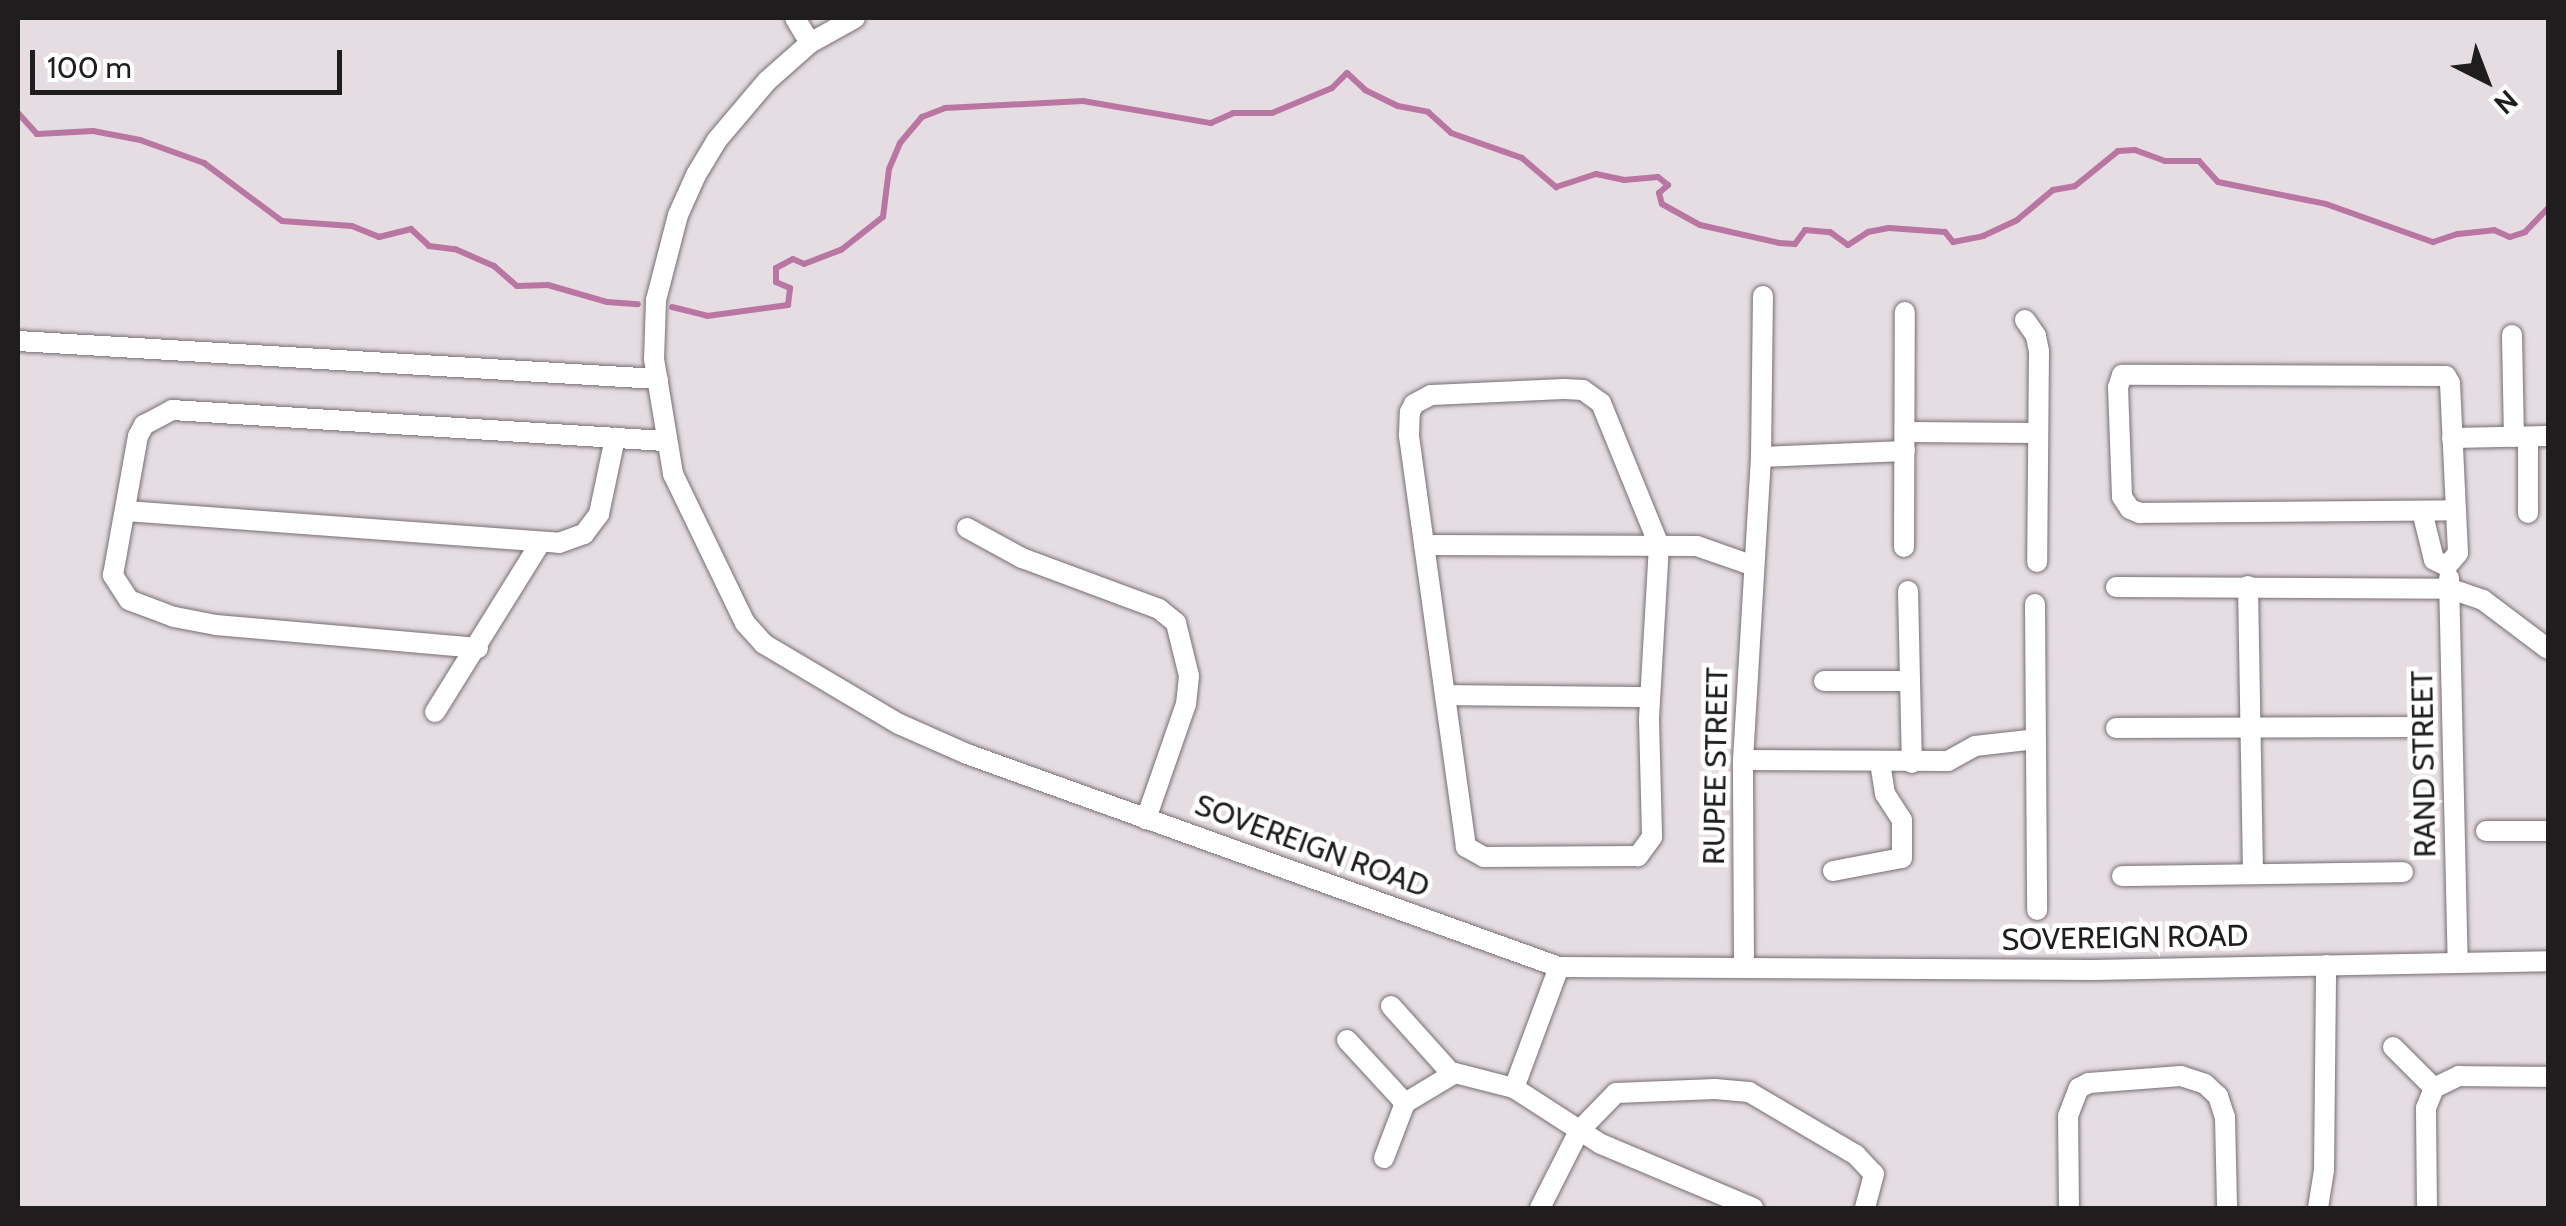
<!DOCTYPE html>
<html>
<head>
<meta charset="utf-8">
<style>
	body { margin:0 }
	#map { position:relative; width:2566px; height:1226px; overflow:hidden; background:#e6dde2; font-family:Cabin,sans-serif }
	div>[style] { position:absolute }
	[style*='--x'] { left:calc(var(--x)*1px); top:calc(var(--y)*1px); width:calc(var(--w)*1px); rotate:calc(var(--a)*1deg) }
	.stream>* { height:6px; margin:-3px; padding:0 3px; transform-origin:3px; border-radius:3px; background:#b976a3 }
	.roads { filter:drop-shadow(0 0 2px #766e73) drop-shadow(0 0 2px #766e73) }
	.minor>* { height:20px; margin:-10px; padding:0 10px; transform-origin:10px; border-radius:10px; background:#fff }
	span { translate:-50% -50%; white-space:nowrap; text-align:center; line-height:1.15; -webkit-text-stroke:9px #fff; paint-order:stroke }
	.street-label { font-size:30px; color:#201d1f }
	.frame { position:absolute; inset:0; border:20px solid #201d1f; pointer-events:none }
	.north { position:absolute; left:2436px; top:30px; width:100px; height:100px; -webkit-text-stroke:8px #fff; paint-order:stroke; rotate:138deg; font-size:28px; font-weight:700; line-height:40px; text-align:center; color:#201d1f }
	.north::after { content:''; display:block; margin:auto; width:35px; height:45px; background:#201d1f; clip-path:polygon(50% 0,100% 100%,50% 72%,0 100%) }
	.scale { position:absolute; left:30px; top:50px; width:312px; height:45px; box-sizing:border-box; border:5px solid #201d1f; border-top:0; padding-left:12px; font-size:30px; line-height:35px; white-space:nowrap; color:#201d1f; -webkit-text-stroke:8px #fff; paint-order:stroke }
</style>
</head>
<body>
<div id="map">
	<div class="stream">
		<i style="--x:18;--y:113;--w:28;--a:48"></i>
		<i style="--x:37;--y:134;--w:56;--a:-3.1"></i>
		<i style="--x:93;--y:131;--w:48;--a:10.8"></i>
		<i style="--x:140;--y:140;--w:68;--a:19.8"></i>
		<i style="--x:204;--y:163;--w:97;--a:36.6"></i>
		<i style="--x:282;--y:221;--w:70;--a:4.1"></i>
		<i style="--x:352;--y:226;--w:29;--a:22"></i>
		<i style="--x:379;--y:237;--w:33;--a:-14"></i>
		<i style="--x:411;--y:229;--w:25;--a:43"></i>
		<i style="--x:429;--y:246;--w:26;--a:7"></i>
		<i style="--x:455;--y:249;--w:43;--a:23.6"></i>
		<i style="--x:494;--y:266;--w:30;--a:41"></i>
		<i style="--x:517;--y:286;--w:31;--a:-2"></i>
		<i style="--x:548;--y:285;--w:61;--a:16.1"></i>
		<i style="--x:607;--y:302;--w:31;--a:4"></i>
		<i style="--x:672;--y:307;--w:36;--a:14"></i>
		<i style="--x:707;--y:316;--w:82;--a:-7.7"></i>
		<i style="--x:788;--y:305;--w:17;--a:-83"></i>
		<i style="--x:790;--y:288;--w:15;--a:-157"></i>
		<i style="--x:776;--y:282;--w:14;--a:-90"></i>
		<i style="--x:776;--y:268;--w:19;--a:-28"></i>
		<i style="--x:793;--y:259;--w:12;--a:24"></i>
		<i style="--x:804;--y:264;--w:40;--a:-21"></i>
		<i style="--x:841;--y:250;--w:53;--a:-38.2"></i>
		<i style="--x:883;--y:217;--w:48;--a:-82.9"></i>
		<i style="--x:889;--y:169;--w:28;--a:-67"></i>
		<i style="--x:900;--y:143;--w:34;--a:-50"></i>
		<i style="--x:922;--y:117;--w:25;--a:-21"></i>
		<i style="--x:945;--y:108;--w:138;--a:-2.9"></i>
		<i style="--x:1083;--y:101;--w:130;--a:9.8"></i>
		<i style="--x:1211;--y:123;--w:24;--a:-24"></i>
		<i style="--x:1233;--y:113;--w:39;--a:0"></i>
		<i style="--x:1272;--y:113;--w:65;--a:-22.6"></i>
		<i style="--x:1332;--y:88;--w:21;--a:-45"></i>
		<i style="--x:1347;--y:73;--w:25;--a:43"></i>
		<i style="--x:1365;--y:90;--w:37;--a:26"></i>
		<i style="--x:1398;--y:106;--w:31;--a:11"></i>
		<i style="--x:1428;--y:112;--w:31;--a:42"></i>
		<i style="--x:1451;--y:133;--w:75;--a:19.4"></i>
		<i style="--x:1522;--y:158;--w:45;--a:40.5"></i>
		<i style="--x:1556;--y:187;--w:42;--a:-18"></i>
		<i style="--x:1596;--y:174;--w:29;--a:12"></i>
		<i style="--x:1624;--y:180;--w:34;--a:-5"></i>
		<i style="--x:1658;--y:177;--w:13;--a:39"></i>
		<i style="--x:1668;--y:185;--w:12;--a:138"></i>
		<i style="--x:1659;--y:193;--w:11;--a:75"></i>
		<i style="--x:1662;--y:204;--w:43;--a:28.9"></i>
		<i style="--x:1700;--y:225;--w:81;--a:12.8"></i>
		<i style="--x:1779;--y:243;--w:16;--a:4"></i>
		<i style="--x:1795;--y:244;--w:17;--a:-54"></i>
		<i style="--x:1805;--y:230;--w:25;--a:5"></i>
		<i style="--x:1830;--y:232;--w:22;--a:36"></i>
		<i style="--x:1848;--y:245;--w:24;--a:-33"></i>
		<i style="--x:1868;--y:232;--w:21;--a:-11"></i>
		<i style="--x:1889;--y:228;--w:56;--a:4.1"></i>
		<i style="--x:1945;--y:232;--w:13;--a:51"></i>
		<i style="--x:1953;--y:242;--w:31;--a:-11"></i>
		<i style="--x:1983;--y:236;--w:38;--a:-25"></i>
		<i style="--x:2017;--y:220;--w:47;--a:-39.8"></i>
		<i style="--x:2053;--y:190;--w:22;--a:-10"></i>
		<i style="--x:2075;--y:186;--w:55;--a:-39.1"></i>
		<i style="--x:2118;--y:151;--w:17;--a:-3"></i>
		<i style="--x:2135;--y:150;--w:32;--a:20"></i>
		<i style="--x:2165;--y:161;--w:34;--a:0"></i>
		<i style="--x:2199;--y:161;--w:28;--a:48"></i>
		<i style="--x:2218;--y:182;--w:110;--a:11.5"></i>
		<i style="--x:2326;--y:204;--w:114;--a:19.6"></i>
		<i style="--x:2433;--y:242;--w:26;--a:-18"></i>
		<i style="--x:2458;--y:234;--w:36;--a:-6"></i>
		<i style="--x:2494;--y:230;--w:17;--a:24"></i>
		<i style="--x:2510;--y:237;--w:16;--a:-18"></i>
		<i style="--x:2525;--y:232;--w:33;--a:-46"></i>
	</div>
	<div class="roads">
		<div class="minor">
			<i style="--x:795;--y:18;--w:29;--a:59"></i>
			<i style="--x:855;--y:18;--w:51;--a:150.9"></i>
			<i style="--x:810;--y:43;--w:57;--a:138.5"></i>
			<i style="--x:767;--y:81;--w:77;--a:130.3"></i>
			<i style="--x:717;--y:140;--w:41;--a:121"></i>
			<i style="--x:696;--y:175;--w:44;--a:114.2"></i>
			<i style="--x:678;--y:215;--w:88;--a:104.5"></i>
			<i style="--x:656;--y:300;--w:59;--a:91.9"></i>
			<i style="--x:654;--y:359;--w:117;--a:80.6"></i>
			<i style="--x:673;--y:474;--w:165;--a:64.2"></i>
			<i style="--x:745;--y:623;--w:28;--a:48"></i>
			<i style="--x:764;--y:644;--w:157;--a:30.7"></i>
			<i style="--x:899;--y:724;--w:74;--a:23.8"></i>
			<i style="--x:967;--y:754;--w:629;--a:19.79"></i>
			<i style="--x:1559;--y:967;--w:534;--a:0.32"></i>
			<i style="--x:2093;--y:970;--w:455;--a:-1.1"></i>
			<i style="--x:2025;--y:320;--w:19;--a:55"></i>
			<i style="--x:2036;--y:336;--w:15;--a:79"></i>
			<i style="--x:2039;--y:351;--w:211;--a:90.5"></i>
			<i style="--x:2512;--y:335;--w:102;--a:88.9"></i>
			<i style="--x:18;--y:341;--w:641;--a:3.4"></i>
			<i style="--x:1564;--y:389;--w:19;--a:3"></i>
			<i style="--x:1583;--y:390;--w:22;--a:36"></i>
			<i style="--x:1601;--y:403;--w:153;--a:67.8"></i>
			<i style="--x:1659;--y:545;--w:175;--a:93.3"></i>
			<i style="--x:1649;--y:720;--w:117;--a:88.5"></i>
			<i style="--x:1652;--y:837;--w:24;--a:126"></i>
			<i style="--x:1638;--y:856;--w:154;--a:179.6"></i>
			<i style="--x:1484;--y:857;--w:21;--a:-151"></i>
			<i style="--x:1466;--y:847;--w:416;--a:-97.9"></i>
			<i style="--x:1409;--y:435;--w:23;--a:-88"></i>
			<i style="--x:1410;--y:412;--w:9;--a:-63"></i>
			<i style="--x:1414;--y:404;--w:19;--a:-28"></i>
			<i style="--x:1431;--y:395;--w:133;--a:-2.6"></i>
			<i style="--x:1905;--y:432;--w:133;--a:0.4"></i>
			<i style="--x:2528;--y:437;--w:76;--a:90"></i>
			<i style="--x:2452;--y:438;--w:96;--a:-1.2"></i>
			<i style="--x:1761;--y:457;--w:144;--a:-2.4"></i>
			<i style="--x:126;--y:511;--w:434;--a:4.2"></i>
			<i style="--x:559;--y:543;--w:27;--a:-20"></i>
			<i style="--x:584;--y:534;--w:25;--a:-53"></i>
			<i style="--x:599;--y:514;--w:78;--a:-78.1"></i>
			<i style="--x:2422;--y:511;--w:50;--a:76.2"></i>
			<i style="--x:2434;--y:560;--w:14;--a:25"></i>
			<i style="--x:967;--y:528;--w:63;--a:28.6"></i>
			<i style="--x:1022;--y:558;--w:146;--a:20.4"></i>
			<i style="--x:1159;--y:609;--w:22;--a:39"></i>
			<i style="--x:1176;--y:623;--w:55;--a:76.2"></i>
			<i style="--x:1189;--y:676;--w:28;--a:96"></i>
			<i style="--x:1186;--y:704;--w:122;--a:109.2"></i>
			<i style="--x:1424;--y:545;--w:273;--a:0.2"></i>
			<i style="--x:1697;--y:546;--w:57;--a:19.4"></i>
			<i style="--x:1904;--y:547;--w:235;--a:-89.8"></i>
			<i style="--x:2447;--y:566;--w:17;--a:-50"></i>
			<i style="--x:2458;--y:553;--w:170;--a:-92.7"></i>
			<i style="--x:2450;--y:383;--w:8;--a:-120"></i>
			<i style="--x:2446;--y:376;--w:324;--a:-179.8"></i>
			<i style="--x:2122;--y:375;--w:13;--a:108"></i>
			<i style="--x:2118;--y:387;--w:110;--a:87.9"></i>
			<i style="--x:2122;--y:497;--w:14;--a:56"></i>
			<i style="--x:2130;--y:509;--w:11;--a:22"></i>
			<i style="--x:2140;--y:513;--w:314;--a:-0.5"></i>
			<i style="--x:2449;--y:578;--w:384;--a:88.7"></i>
			<i style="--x:2248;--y:586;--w:288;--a:89"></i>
			<i style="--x:2116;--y:587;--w:335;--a:0.3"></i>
			<i style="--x:2451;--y:589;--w:34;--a:19"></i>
			<i style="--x:2483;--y:600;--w:81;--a:37"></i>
			<i style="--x:1908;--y:591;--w:172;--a:88.7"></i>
			<i style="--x:2035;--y:604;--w:306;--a:89.6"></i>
			<i style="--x:478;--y:648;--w:263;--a:-175"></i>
			<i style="--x:216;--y:625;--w:43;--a:-169.2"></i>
			<i style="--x:174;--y:617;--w:48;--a:-159.3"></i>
			<i style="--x:129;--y:600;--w:30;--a:-123"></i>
			<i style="--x:113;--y:575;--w:141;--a:-79.8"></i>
			<i style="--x:138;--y:436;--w:13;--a:-61"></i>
			<i style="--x:144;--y:425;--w:32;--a:-28"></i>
			<i style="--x:172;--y:410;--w:495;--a:3.6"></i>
			<i style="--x:1824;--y:681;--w:84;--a:0"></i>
			<i style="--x:1445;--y:695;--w:205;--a:0.6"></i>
			<i style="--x:435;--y:712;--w:200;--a:-58.1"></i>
			<i style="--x:2116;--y:728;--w:298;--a:-0.2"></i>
			<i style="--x:1743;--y:760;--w:205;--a:0.3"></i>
			<i style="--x:1948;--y:761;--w:31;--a:-29"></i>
			<i style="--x:1975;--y:746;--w:61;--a:-6.5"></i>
			<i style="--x:2486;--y:831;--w:62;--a:0"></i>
			<i style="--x:1833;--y:871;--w:70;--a:-10.7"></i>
			<i style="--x:1902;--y:858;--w:38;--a:-90"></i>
			<i style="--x:1902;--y:820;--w:31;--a:-123"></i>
			<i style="--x:1885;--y:794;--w:31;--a:-99"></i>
			<i style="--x:2122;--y:876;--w:281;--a:-0.8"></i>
			<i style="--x:1559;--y:967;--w:129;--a:110.4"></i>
			<i style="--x:1514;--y:1088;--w:103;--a:32.8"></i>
			<i style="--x:1601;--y:1144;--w:165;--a:22.8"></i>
			<i style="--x:1744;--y:968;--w:208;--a:-90.3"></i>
			<i style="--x:1743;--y:760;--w:304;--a:-86.6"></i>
			<i style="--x:1761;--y:457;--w:161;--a:-89.3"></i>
			<i style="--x:1391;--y:1006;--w:91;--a:48.1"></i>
			<i style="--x:1347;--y:1040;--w:86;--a:47.4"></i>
			<i style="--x:1405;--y:1103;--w:58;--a:-31"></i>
			<i style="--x:1455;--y:1073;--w:61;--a:14.3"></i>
			<i style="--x:2393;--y:1047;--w:58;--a:45"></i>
			<i style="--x:1384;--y:1158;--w:59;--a:-69.1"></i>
			<i style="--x:1540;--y:1208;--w:86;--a:-63.1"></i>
			<i style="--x:1579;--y:1131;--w:53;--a:-45.8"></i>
			<i style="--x:1616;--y:1093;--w:99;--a:-2.3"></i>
			<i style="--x:1715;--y:1089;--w:34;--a:5"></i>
			<i style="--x:1749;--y:1092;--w:124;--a:30.5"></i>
			<i style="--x:1856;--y:1155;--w:26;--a:47"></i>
			<i style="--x:1874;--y:1174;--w:35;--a:105"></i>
			<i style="--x:2069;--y:1208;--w:92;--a:-90.6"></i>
			<i style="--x:2068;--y:1116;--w:30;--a:-69"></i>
			<i style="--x:2079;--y:1088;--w:11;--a:-27"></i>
			<i style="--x:2089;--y:1083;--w:92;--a:-4.4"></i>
			<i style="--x:2181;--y:1076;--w:25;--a:18"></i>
			<i style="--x:2205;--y:1084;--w:18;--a:43"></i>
			<i style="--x:2218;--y:1096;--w:22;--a:72"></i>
			<i style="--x:2225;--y:1117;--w:91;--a:88.7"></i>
			<i style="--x:2318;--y:1208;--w:39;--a:-81"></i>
			<i style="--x:2324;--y:1169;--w:204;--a:-89.4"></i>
			<i style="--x:2427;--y:1208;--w:100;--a:-90.6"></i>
			<i style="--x:2426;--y:1108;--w:22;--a:-68"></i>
			<i style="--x:2434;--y:1088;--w:28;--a:-26"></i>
			<i style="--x:2459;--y:1076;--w:89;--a:0.6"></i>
		</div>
	</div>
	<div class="street-label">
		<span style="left:2424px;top:764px;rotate:-91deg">RAND STREET</span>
		<span style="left:1716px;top:766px;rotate:-89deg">RUPEE STREET</span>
		<span style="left:1312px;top:846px;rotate:20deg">SOVEREIGN ROAD</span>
		<span style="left:2125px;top:938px;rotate:-1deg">SOVEREIGN ROAD</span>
	</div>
	<div class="frame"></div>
	<div class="north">N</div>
	<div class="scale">100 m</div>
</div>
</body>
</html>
